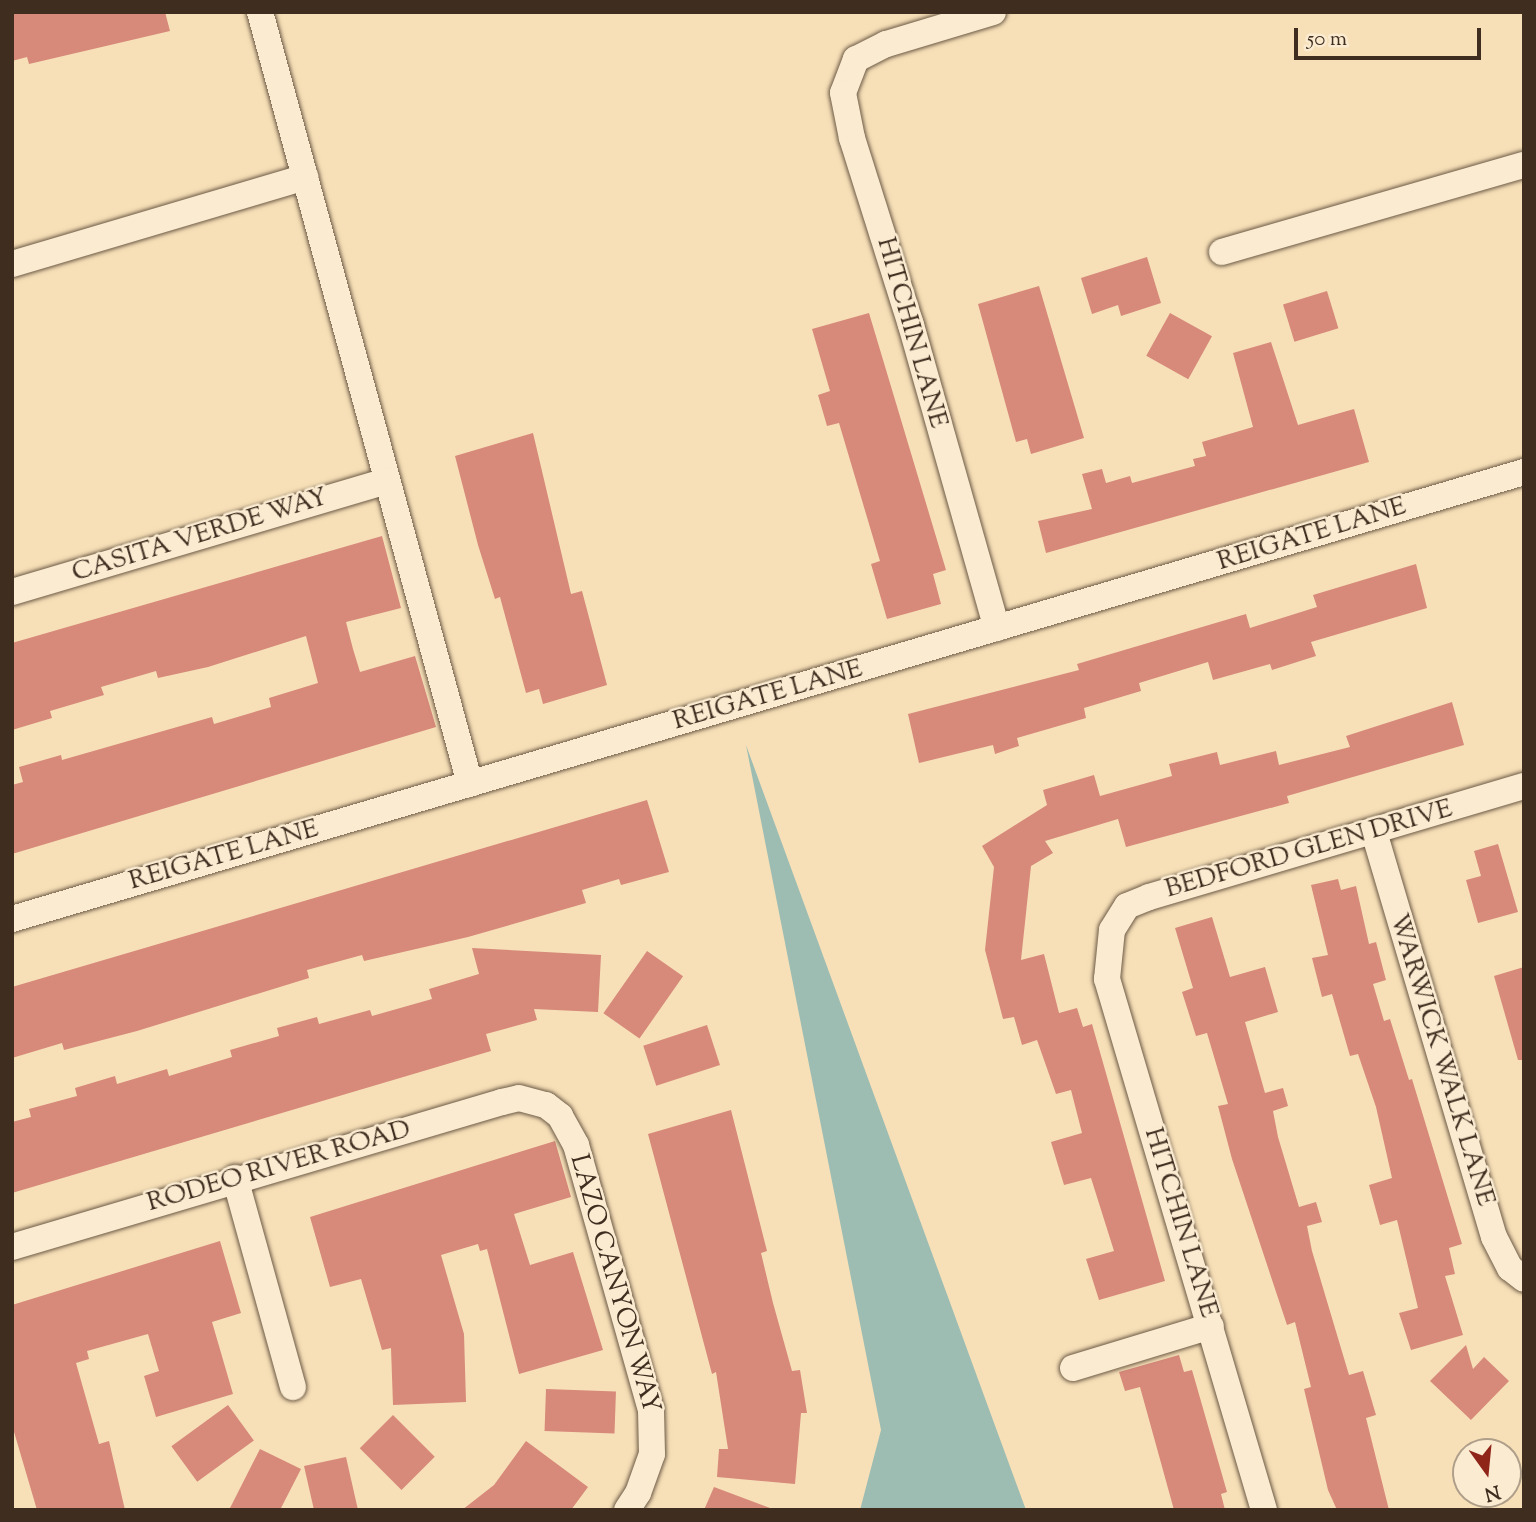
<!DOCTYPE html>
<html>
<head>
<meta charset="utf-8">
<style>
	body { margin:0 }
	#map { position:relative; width:1536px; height:1522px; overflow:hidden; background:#f7e0b8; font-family:"Sorts Mill Goudy",serif }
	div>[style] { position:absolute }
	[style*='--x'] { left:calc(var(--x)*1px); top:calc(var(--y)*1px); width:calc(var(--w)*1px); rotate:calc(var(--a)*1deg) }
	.water>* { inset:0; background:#9dbdb3 }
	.building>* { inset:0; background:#d7897a; transform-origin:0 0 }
	.roads { filter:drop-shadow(0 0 2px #6d5a46) drop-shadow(0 0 2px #6d5a46) }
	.minor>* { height:26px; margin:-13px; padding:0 13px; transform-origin:13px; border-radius:13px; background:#faebd1 }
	span { translate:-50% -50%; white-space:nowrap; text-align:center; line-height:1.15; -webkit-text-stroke:5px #faebd1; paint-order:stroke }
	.street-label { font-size:26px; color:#3f2e20 }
	.frame { position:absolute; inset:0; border:14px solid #3f2e20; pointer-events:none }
	.north { position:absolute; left:1452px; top:1438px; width:70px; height:70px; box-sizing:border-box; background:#faebd1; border:2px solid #af9f8a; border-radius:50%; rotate:165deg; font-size:19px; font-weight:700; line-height:28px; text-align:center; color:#3f2e20 }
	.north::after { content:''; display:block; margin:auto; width:24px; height:32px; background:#8f2418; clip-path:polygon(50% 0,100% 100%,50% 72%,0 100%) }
	.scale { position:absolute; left:1294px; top:28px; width:187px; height:32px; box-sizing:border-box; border:4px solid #3f2e20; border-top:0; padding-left:9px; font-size:21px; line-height:24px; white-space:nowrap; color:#3f2e20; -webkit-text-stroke:5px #faebd1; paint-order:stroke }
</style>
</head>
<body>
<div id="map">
	<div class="water">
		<i style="clip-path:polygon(746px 745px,997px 1431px,1026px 1510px,860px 1510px,881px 1430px)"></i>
	</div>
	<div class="building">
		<i style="clip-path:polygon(12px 12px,165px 12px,170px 31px,29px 64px,27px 57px,12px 61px)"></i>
		<i style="clip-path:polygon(1147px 257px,1161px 303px,1121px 316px,1118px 305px,1092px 314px,1081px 278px)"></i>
		<i style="clip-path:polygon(1039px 286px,1084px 438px,1031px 454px,1027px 439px,1016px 442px,978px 304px)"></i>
		<i style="left:1327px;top:291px;width:39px;height:46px;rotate:73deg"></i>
		<i style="clip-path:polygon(869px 313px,946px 570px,933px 574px,941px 604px,887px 619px,871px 564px,880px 561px,839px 423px,827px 426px,818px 395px,830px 391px,812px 329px)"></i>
		<i style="left:1170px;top:313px;width:48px;height:49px;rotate:29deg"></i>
		<i style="clip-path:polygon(1271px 342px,1298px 425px,1354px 409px,1369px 462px,1046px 553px,1038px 521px,1092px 509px,1082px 474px,1102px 469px,1106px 483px,1130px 476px,1132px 483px,1195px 466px,1193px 459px,1206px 456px,1202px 442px,1253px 427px,1233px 353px)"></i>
		<i style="clip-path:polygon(533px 433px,571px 594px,582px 591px,607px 685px,543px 704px,539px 689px,526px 693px,500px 597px,495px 599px,478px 545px,455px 456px)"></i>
		<i style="clip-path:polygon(382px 536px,401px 608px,346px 622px,353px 649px,360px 672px,415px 656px,436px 727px,12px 854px,12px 785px,23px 782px,19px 767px,61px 755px,62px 760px,212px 717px,214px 724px,271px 707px,269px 698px,318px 683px,306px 636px,208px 667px,158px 678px,156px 671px,101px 687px,104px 695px,50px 711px,52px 718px,12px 730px,12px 643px)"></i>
		<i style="clip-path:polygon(1416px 564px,1427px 608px,1311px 642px,1316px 656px,1272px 670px,1270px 664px,1213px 680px,1208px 662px,1139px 683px,1141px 691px,1084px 708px,1086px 718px,1017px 738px,1019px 746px,995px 754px,993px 745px,919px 763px,908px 714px,1079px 670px,1077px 664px,1246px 614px,1250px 628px,1317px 607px,1313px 595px)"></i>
		<i style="clip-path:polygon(1452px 702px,1464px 745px,1287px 796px,1289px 803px,1126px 847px,1118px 819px,1045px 841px,1053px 853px,1031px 866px,1021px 960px,1044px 954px,1059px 1013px,1077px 1008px,1083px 1027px,1092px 1024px,1165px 1281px,1099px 1300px,1086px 1259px,1114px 1251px,1091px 1178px,1064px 1185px,1051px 1142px,1082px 1133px,1071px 1090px,1056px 1094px,1037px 1040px,1022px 1045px,1014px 1017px,1003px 1019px,985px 950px,994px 867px,982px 846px,1047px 805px,1043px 790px,1094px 775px,1100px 796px,1172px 776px,1169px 764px,1217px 752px,1220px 765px,1276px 751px,1279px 765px,1350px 747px,1346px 736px)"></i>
		<i style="clip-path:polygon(647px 800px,669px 872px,621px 885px,619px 879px,582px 890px,586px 903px,468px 937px,364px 961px,362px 955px,307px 970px,309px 978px,137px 1031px,64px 1050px,62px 1043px,12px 1058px,12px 987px)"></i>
		<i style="clip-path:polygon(1498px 844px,1518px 912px,1478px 923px,1466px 880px,1481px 876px,1474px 851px)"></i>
		<i style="clip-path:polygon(1338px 879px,1341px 890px,1356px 886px,1369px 944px,1376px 942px,1386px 980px,1373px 984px,1384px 1021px,1390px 1019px,1409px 1080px,1412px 1079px,1462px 1244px,1449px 1248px,1455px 1274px,1445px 1276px,1463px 1335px,1411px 1350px,1399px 1313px,1418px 1308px,1397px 1220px,1380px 1225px,1369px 1185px,1392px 1178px,1376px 1107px,1358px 1054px,1350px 1056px,1332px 994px,1322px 997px,1312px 958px,1328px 955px,1311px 885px)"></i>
		<i style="clip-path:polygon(1212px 917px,1230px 977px,1265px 967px,1278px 1012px,1245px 1022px,1265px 1093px,1283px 1088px,1288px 1106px,1273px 1111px,1278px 1137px,1299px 1207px,1316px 1202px,1322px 1222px,1307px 1226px,1312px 1251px,1349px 1375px,1363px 1371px,1376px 1415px,1366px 1418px,1389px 1510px,1337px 1510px,1328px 1490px,1304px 1389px,1311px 1387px,1295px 1322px,1287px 1325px,1232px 1159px,1218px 1106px,1228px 1104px,1207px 1033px,1196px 1036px,1182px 992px,1193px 988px,1175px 928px)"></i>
		<i style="clip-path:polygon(472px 948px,601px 955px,598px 1012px,534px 1009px,537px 1020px,486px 1034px,491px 1051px,12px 1193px,12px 1122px,31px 1117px,29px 1109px,77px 1096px,75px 1088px,115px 1076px,117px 1084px,167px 1069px,169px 1076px,232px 1057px,230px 1050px,279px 1036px,277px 1028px,317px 1017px,319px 1024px,370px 1010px,372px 1016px,432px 999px,429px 989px,479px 974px)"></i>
		<i style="left:647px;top:951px;width:44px;height:76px;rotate:35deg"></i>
		<i style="clip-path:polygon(1524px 967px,1524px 1060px,1518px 1060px,1494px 976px)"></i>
		<i style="left:707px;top:1025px;width:42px;height:67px;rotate:72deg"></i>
		<i style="clip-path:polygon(731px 1110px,767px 1251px,761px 1253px,773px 1303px,792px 1371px,800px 1370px,807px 1413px,801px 1413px,795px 1484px,717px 1477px,719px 1449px,728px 1449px,716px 1372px,712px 1374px,648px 1134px)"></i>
		<i style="clip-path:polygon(555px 1141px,571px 1197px,514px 1214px,530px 1265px,573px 1252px,603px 1350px,519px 1374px,487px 1249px,480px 1251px,478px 1244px,441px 1255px,464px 1334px,466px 1402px,393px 1405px,391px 1348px,382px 1350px,361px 1279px,330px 1287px,310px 1217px)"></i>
		<i style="clip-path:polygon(220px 1241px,241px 1313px,212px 1322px,233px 1394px,156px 1417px,144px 1376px,159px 1371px,148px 1334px,87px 1351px,89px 1359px,76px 1363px,99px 1444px,109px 1441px,125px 1510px,37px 1510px,12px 1425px,12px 1305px)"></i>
		<i style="clip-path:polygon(1466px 1345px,1473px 1369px,1484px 1357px,1509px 1381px,1471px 1420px,1430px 1381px)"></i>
		<i style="clip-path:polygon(1179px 1355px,1184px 1372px,1192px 1370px,1227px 1492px,1221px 1494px,1225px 1510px,1174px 1510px,1140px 1387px,1125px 1391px,1119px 1372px)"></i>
		<i style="left:546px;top:1389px;width:70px;height:42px;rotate:2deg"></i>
		<i style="left:228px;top:1405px;width:44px;height:70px;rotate:54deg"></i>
		<i style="left:393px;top:1415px;width:59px;height:47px;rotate:45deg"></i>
		<i style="clip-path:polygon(526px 1441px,588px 1487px,571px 1510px,462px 1510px,494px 1485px)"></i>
		<i style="clip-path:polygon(260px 1449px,301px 1469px,280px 1510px,229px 1510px)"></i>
		<i style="clip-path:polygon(346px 1457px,358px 1510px,314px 1510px,304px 1466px)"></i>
		<i style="clip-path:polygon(714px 1487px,770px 1508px,769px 1510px,704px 1510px)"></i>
	</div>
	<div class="roads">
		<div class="minor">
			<i style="--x:260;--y:12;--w:800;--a:74.78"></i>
			<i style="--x:993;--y:12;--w:112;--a:163.3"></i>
			<i style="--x:886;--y:44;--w:34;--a:153"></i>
			<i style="--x:856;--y:59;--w:36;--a:111"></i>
			<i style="--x:843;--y:93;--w:46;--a:78.7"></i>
			<i style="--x:852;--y:138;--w:196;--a:72.5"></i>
			<i style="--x:911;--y:325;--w:315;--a:74.2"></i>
			<i style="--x:1222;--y:252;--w:314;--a:-16.1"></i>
			<i style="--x:12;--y:264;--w:306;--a:-16.5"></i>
			<i style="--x:12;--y:592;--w:391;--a:-16.5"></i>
			<i style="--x:1374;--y:832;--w:422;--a:73.5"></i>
			<i style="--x:1494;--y:1237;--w:35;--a:63"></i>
			<i style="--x:1510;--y:1268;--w:18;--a:38"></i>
			<i style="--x:12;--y:919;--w:1577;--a:-16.47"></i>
			<i style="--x:235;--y:1178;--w:217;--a:74.5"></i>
			<i style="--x:12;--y:1247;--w:511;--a:-16.48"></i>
			<i style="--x:502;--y:1102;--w:17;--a:-13"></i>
			<i style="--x:519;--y:1098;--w:28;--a:15"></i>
			<i style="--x:546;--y:1105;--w:18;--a:38"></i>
			<i style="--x:560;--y:1116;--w:33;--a:61"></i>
			<i style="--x:576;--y:1145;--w:275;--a:74.2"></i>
			<i style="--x:651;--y:1410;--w:44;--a:88.7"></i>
			<i style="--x:652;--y:1454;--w:41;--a:109.7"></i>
			<i style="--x:638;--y:1493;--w:20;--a:123"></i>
			<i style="--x:1073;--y:1368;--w:144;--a:-16.9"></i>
			<i style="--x:1264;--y:1510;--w:554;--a:-106.47"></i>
			<i style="--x:1107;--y:979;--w:49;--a:-84.2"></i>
			<i style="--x:1112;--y:930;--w:28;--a:-58"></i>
			<i style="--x:1127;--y:906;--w:24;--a:-22"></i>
			<i style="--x:1149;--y:897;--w:391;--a:-16.5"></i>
		</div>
	</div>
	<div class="street-label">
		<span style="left:911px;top:333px;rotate:74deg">HITCHIN LANE</span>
		<span style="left:1312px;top:535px;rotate:-17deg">REIGATE LANE</span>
		<span style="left:200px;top:536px;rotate:-17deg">CASITA VERDE WAY</span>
		<span style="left:768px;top:696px;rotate:-16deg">REIGATE LANE</span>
		<span style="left:1309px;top:850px;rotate:-16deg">BEDFORD GLEN DRIVE</span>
		<span style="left:224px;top:856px;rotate:-16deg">REIGATE LANE</span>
		<span style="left:1441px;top:1060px;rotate:73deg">WARWICK WALK LANE</span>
		<span style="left:279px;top:1167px;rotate:-16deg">RODEO RIVER ROAD</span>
		<span style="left:1180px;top:1223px;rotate:73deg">HITCHIN LANE</span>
		<span style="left:614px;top:1284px;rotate:74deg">LAZO CANYON WAY</span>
	</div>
	<div class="frame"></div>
	<div class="north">N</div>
	<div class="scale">50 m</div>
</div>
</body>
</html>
